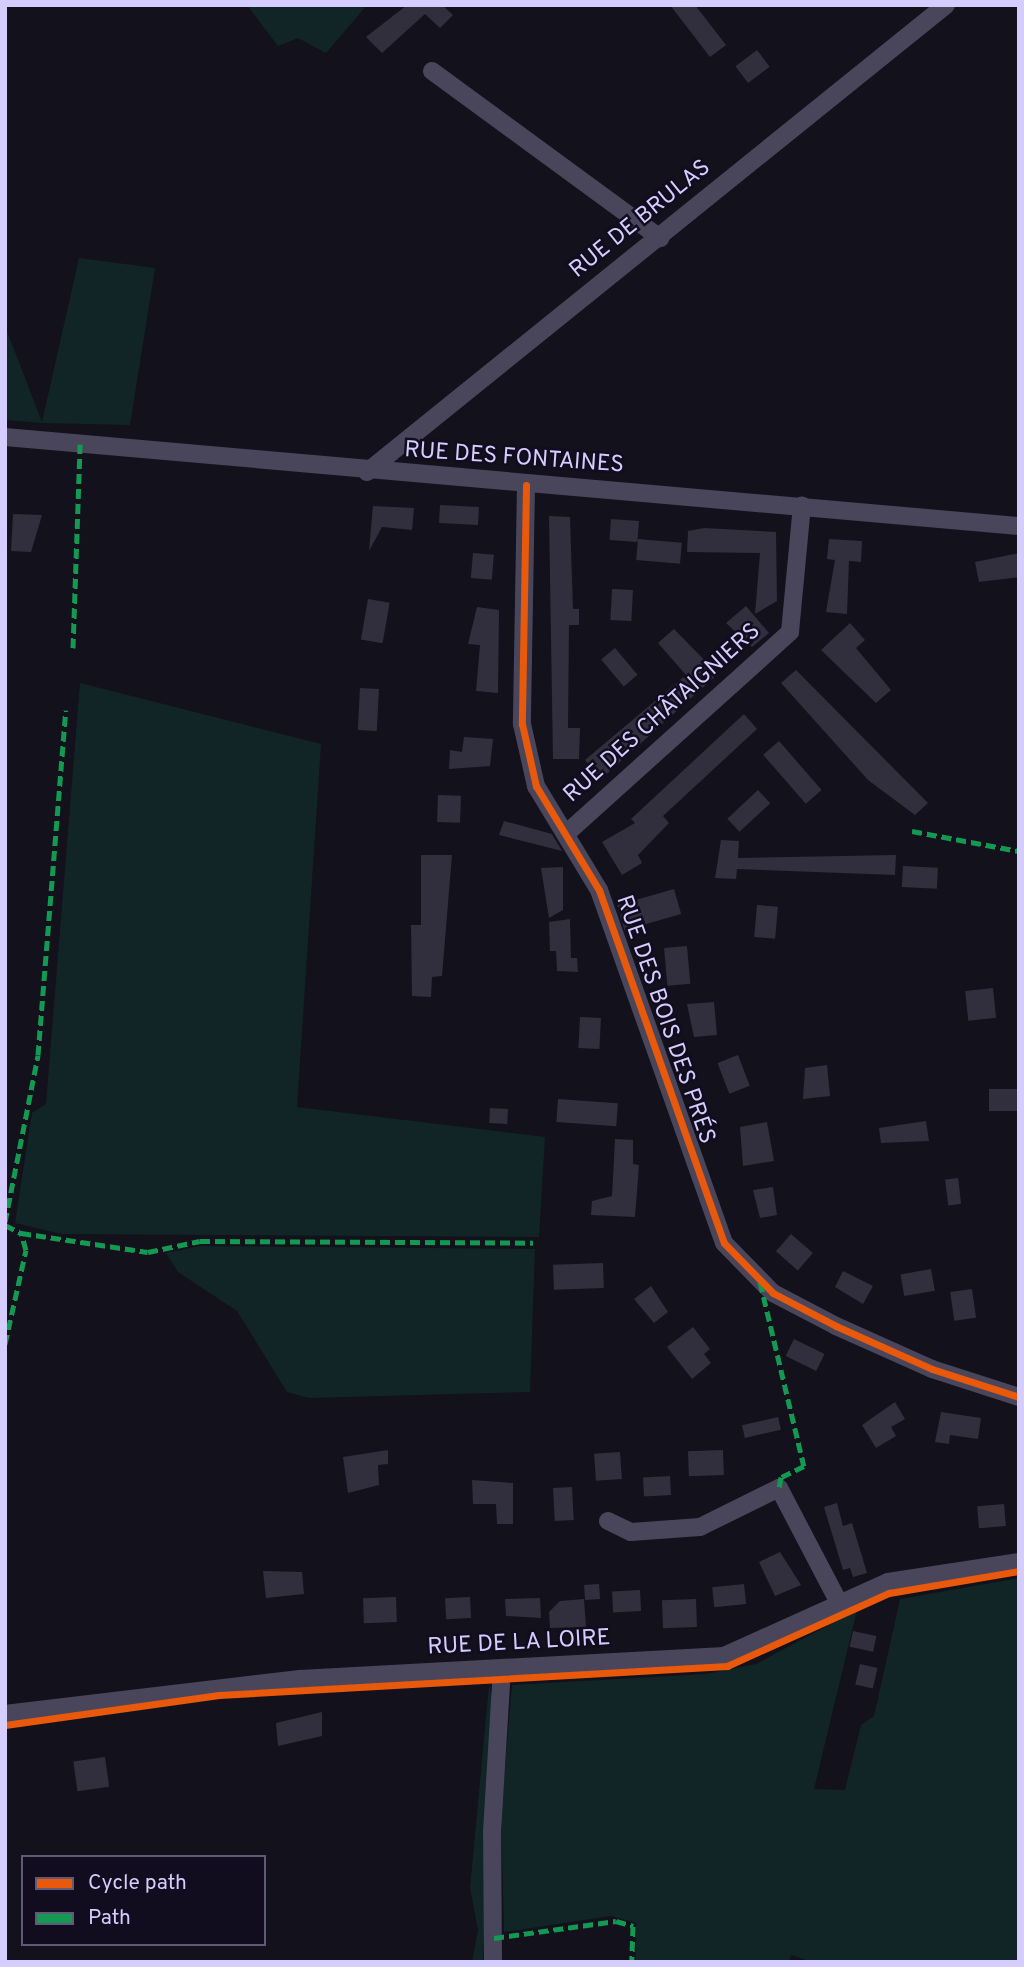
<!DOCTYPE html>
<html>
<head>
<meta charset="utf-8">
<style>
	body { margin:0 }
	#map { position:relative; width:1024px; height:1967px; overflow:hidden; background:#13111b; font-family:Overpass,sans-serif }
	div>[style] { position:absolute }
	[style*='--x'] { left:calc(var(--x)*1px); top:calc(var(--y)*1px); width:calc(var(--w)*1px); rotate:calc(var(--a)*1deg) }
	.green>* { inset:0; background:#112526 }
	.building>* { inset:0; background:#312f3d; transform-origin:0 0 }
	.minor>* { height:18px; margin:-9px; padding:0 9px; transform-origin:9px; border-radius:9px; background:#49465c }
	.quiet>* { height:5px; margin-top:-2.5px; transform-origin:0; background:repeating-linear-gradient(90deg,#139951 0 10px,transparent 0 15px) }
	.cycleway>* { height:7px; margin:-3.5px; padding:0 3.5px; transform-origin:3.5px; border-radius:3.5px; background:#e8590c }
	span { translate:-50% -50%; white-space:nowrap; text-align:center; line-height:1.15; -webkit-text-stroke:5px #110d1f; paint-order:stroke }
	.street-label { font-size:23px; color:#d5cdfd }
	.frame { position:absolute; inset:0; border:7px solid #d5cdfd; pointer-events:none }
	.legend { position:absolute; left:21px; top:1855px; width:245px; height:91px; box-sizing:border-box; background:#110d1f; border:2px solid #5f5a78; margin:0; padding:9px 12px; list-style:none; font-size:21px; color:#d5cdfd }
	.legend li { display:flex; align-items:center; gap:14px; height:35px }
	.legend b { width:35px; border:2px solid #5f5a78 }
</style>
</head>
<body>
<div id="map">
	<div class="green">
		<i style="clip-path:polygon(247px 5px,367px 5px,326px 53px,298px 38px,278px 46px)"></i>
		<i style="clip-path:polygon(79px 258px,155px 268px,130px 425px,42px 423px,5px 420px,5px 326px,42px 422px)"></i>
		<i style="clip-path:polygon(80px 683px,321px 744px,297px 1107px,545px 1137px,539px 1237px,62px 1234px,15px 1223px,32px 1113px,46px 1104px)"></i>
		<i style="clip-path:polygon(200px 1246px,535px 1249px,530px 1392px,309px 1398px,287px 1392px,237px 1311px,178px 1272px,166px 1253px)"></i>
		<i style="clip-path:polygon(1019px 1578px,1019px 1962px,813px 1962px,791px 1955px,789px 1962px,636px 1962px,636px 1923px,611px 1916px,504px 1932px,501px 1815px,512px 1685px,706px 1674px,756px 1664px,857px 1610px,814px 1789px,845px 1790px,861px 1725px,874px 1716px,900px 1599px)"></i>
		<i style="clip-path:polygon(489px 1685px,493px 1699px,483px 1962px,472px 1962px,478px 1930px,470px 1888px)"></i>
	</div>
	<div class="building">
		<i style="clip-path:polygon(407px 5px,442px 5px,453px 15px,440px 28px,425px 14px,382px 53px,366px 37px)"></i>
		<i style="clip-path:polygon(670px 5px,695px 5px,726px 45px,710px 57px)"></i>
		<i style="left:757px;top:50px;width:21px;height:27px;rotate:53deg"></i>
		<i style="left:440px;top:505px;width:39px;height:18px;rotate:3deg"></i>
		<i style="clip-path:polygon(373px 506px,414px 508px,412px 530px,382px 527px,369px 551px)"></i>
		<i style="clip-path:polygon(13px 514px,42px 515px,31px 552px,11px 551px)"></i>
		<i style="clip-path:polygon(549px 516px,570px 517px,573px 609px,579px 609px,579px 625px,569px 625px,568px 728px,580px 728px,579px 759px,553px 759px)"></i>
		<i style="left:611px;top:519px;width:28px;height:21px;rotate:4deg"></i>
		<i style="clip-path:polygon(704px 528px,776px 532px,777px 601px,755px 614px,760px 553px,687px 552px,688px 531px)"></i>
		<i style="left:638px;top:539px;width:44px;height:21px;rotate:5deg"></i>
		<i style="clip-path:polygon(829px 539px,862px 541px,861px 562px,849px 561px,847px 614px,826px 612px,835px 560px,827px 559px)"></i>
		<i style="left:473px;top:553px;width:21px;height:25px;rotate:5deg"></i>
		<i style="clip-path:polygon(1019px 553px,1019px 577px,979px 582px,975px 562px)"></i>
		<i style="left:612px;top:589px;width:21px;height:31px;rotate:3deg"></i>
		<i style="left:368px;top:599px;width:22px;height:41px;rotate:10deg"></i>
		<i style="clip-path:polygon(746px 606px,769px 633px,752px 647px,726px 623px)"></i>
		<i style="clip-path:polygon(477px 607px,499px 610px,498px 693px,476px 691px,480px 645px,468px 644px)"></i>
		<i style="clip-path:polygon(850px 623px,865px 640px,856px 648px,891px 690px,876px 703px,821px 650px)"></i>
		<i style="clip-path:polygon(674px 629px,718px 674px,601px 779px,585px 760px,686px 675px,658px 643px)"></i>
		<i style="left:615px;top:648px;width:35px;height:18px;rotate:50deg"></i>
		<i style="clip-path:polygon(796px 670px,928px 803px,915px 815px,868px 780px,781px 683px)"></i>
		<i style="left:360px;top:688px;width:19px;height:42px;rotate:3deg"></i>
		<i style="clip-path:polygon(744px 714px,757px 729px,663px 816px,669px 823px,638px 855px,642px 863px,622px 875px,602px 842px,635px 823px,631px 819px)"></i>
		<i style="clip-path:polygon(464px 737px,493px 739px,490px 766px,449px 769px,450px 750px,462px 752px)"></i>
		<i style="left:779px;top:741px;width:65px;height:21px;rotate:49deg"></i>
		<i style="left:758px;top:790px;width:18px;height:42px;rotate:47deg"></i>
		<i style="left:438px;top:795px;width:23px;height:27px;rotate:2deg"></i>
		<i style="clip-path:polygon(504px 821px,552px 834px,562px 851px,499px 835px)"></i>
		<i style="clip-path:polygon(721px 840px,739px 841px,738px 858px,896px 855px,895px 875px,737px 869px,736px 879px,715px 878px)"></i>
		<i style="clip-path:polygon(421px 855px,452px 855px,442px 976px,432px 977px,431px 997px,412px 996px,411px 925px,421px 925px)"></i>
		<i style="left:903px;top:866px;width:35px;height:21px;rotate:3deg"></i>
		<i style="clip-path:polygon(563px 867px,563px 910px,549px 918px,541px 868px)"></i>
		<i style="left:674px;top:889px;width:26px;height:59px;rotate:74deg"></i>
		<i style="left:757px;top:905px;width:21px;height:32px;rotate:5deg"></i>
		<i style="clip-path:polygon(570px 919px,571px 958px,577px 958px,578px 972px,557px 971px,556px 951px,550px 951px,549px 922px)"></i>
		<i style="left:687px;top:946px;width:38px;height:23px;rotate:85deg"></i>
		<i style="left:993px;top:988px;width:30px;height:28px;rotate:84deg"></i>
		<i style="clip-path:polygon(714px 1002px,717px 1035px,694px 1037px,687px 1004px)"></i>
		<i style="left:580px;top:1017px;width:21px;height:31px;rotate:3deg"></i>
		<i style="left:738px;top:1055px;width:33px;height:22px;rotate:69deg"></i>
		<i style="clip-path:polygon(827px 1065px,830px 1096px,803px 1099px,805px 1068px)"></i>
		<i style="left:1019px;top:1089px;width:22px;height:30px;rotate:90deg"></i>
		<i style="left:558px;top:1099px;width:60px;height:23px;rotate:4deg"></i>
		<i style="left:490px;top:1108px;width:18px;height:15px;rotate:3deg"></i>
		<i style="clip-path:polygon(926px 1121px,929px 1141px,881px 1143px,879px 1128px)"></i>
		<i style="clip-path:polygon(767px 1122px,774px 1161px,743px 1166px,740px 1127px)"></i>
		<i style="clip-path:polygon(615px 1139px,633px 1140px,633px 1164px,639px 1165px,635px 1217px,591px 1215px,592px 1201px,612px 1196px)"></i>
		<i style="left:958px;top:1178px;width:26px;height:13px;rotate:83deg"></i>
		<i style="clip-path:polygon(773px 1187px,777px 1215px,760px 1218px,753px 1190px)"></i>
		<i style="left:791px;top:1234px;width:29px;height:23px;rotate:41deg"></i>
		<i style="left:603px;top:1263px;width:25px;height:50px;rotate:88deg"></i>
		<i style="left:931px;top:1269px;width:22px;height:31px;rotate:80deg"></i>
		<i style="clip-path:polygon(843px 1271px,873px 1286px,863px 1304px,835px 1287px)"></i>
		<i style="clip-path:polygon(651px 1286px,668px 1312px,654px 1323px,634px 1299px)"></i>
		<i style="left:972px;top:1289px;width:29px;height:22px;rotate:82deg"></i>
		<i style="clip-path:polygon(693px 1327px,710px 1349px,704px 1354px,711px 1363px,692px 1379px,667px 1347px)"></i>
		<i style="left:794px;top:1339px;width:34px;height:19px;rotate:26deg"></i>
		<i style="clip-path:polygon(895px 1402px,905px 1419px,891px 1427px,896px 1436px,876px 1448px,862px 1425px)"></i>
		<i style="clip-path:polygon(941px 1412px,981px 1418px,978px 1439px,950px 1435px,949px 1444px,935px 1442px)"></i>
		<i style="left:778px;top:1417px;width:13px;height:37px;rotate:77deg"></i>
		<i style="clip-path:polygon(388px 1450px,388px 1464px,378px 1465px,379px 1485px,348px 1493px,343px 1457px)"></i>
		<i style="left:723px;top:1450px;width:25px;height:35px;rotate:88deg"></i>
		<i style="left:620px;top:1452px;width:27px;height:26px;rotate:86deg"></i>
		<i style="left:670px;top:1476px;width:19px;height:27px;rotate:87deg"></i>
		<i style="clip-path:polygon(472px 1480px,513px 1483px,513px 1524px,497px 1524px,496px 1504px,473px 1504px)"></i>
		<i style="left:572px;top:1487px;width:33px;height:19px;rotate:87deg"></i>
		<i style="clip-path:polygon(837px 1503px,843px 1526px,852px 1523px,867px 1573px,853px 1577px,850px 1568px,843px 1570px,824px 1507px)"></i>
		<i style="left:1004px;top:1504px;width:22px;height:27px;rotate:85deg"></i>
		<i style="clip-path:polygon(780px 1552px,801px 1585px,775px 1596px,759px 1562px)"></i>
		<i style="clip-path:polygon(263px 1571px,302px 1572px,304px 1594px,266px 1598px)"></i>
		<i style="left:599px;top:1584px;width:15px;height:15px;rotate:86deg"></i>
		<i style="left:744px;top:1584px;width:20px;height:32px;rotate:84deg"></i>
		<i style="left:640px;top:1590px;width:21px;height:28px;rotate:87deg"></i>
		<i style="left:396px;top:1597px;width:25px;height:33px;rotate:88deg"></i>
		<i style="left:470px;top:1597px;width:21px;height:25px;rotate:87deg"></i>
		<i style="clip-path:polygon(540px 1598px,541px 1618px,506px 1616px,505px 1599px)"></i>
		<i style="clip-path:polygon(584px 1599px,586px 1627px,550px 1628px,549px 1612px,560px 1601px)"></i>
		<i style="left:696px;top:1599px;width:28px;height:34px;rotate:88deg"></i>
		<i style="left:853px;top:1631px;width:24px;height:16px;rotate:12deg"></i>
		<i style="left:860px;top:1664px;width:18px;height:21px;rotate:13deg"></i>
		<i style="clip-path:polygon(322px 1712px,322px 1736px,278px 1746px,276px 1723px)"></i>
		<i style="left:105px;top:1757px;width:30px;height:32px;rotate:82deg"></i>
	</div>
	<div class="minor">
		<i style="--x:432;--y:71;--w:283;--a:36.2"></i>
		<i style="--x:5;--y:437;--w:1018;--a:5.02"></i>
		<i style="--x:367;--y:472;--w:744;--a:-38.89"></i>
		<i style="--x:526;--y:485;--w:239;--a:91"></i>
		<i style="--x:522;--y:724;--w:64;--a:77.3"></i>
		<i style="--x:536;--y:786;--w:122;--a:58.8"></i>
		<i style="--x:599;--y:890;--w:374;--a:70.5"></i>
		<i style="--x:724;--y:1243;--w:70;--a:45.6"></i>
		<i style="--x:773;--y:1293;--w:71;--a:27.6"></i>
		<i style="--x:836;--y:1326;--w:105;--a:24.1"></i>
		<i style="--x:932;--y:1369;--w:91;--a:17.8"></i>
		<i style="--x:568;--y:832;--w:299;--a:-42"></i>
		<i style="--x:790;--y:632;--w:127;--a:-84.6"></i>
		<i style="--x:608;--y:1521;--w:25;--a:26"></i>
		<i style="--x:631;--y:1532;--w:69;--a:-4.1"></i>
		<i style="--x:700;--y:1527;--w:88;--a:-26.3"></i>
		<i style="--x:779;--y:1488;--w:130;--a:62.4"></i>
		<i style="--x:5;--y:1714;--w:297;--a:-6.8"></i>
		<i style="--x:300;--y:1679;--w:425;--a:-3.1"></i>
		<i style="--x:724;--y:1656;--w:180;--a:-24.3"></i>
		<i style="--x:888;--y:1582;--w:133;--a:-8.7"></i>
		<i style="--x:493;--y:1962;--w:130;--a:-90.4"></i>
		<i style="--x:492;--y:1832;--w:163;--a:-86.5"></i>
	</div>
	<div class="quiet">
		<i style="--x:73;--y:648;--w:204;--a:-88"></i>
		<i style="--x:912;--y:831;--w:109;--a:10.6"></i>
		<i style="--x:5;--y:1222;--w:170;--a:-78.8"></i>
		<i style="--x:38;--y:1055;--w:346;--a:-85.4"></i>
		<i style="--x:5;--y:1225;--w:18;--a:27"></i>
		<i style="--x:21;--y:1233;--w:128;--a:8.5"></i>
		<i style="--x:148;--y:1252;--w:53;--a:-11.9"></i>
		<i style="--x:200;--y:1241;--w:333;--a:0.3"></i>
		<i style="--x:760;--y:1282;--w:189;--a:76.6"></i>
		<i style="--x:804;--y:1466;--w:25;--a:154"></i>
		<i style="--x:781;--y:1477;--w:11;--a:100"></i>
		<i style="--x:5;--y:1344;--w:96;--a:-77.4"></i>
		<i style="--x:26;--y:1250;--w:18;--a:-106"></i>
		<i style="--x:494;--y:1938;--w:123;--a:-7.9"></i>
		<i style="--x:616;--y:1921;--w:18;--a:16"></i>
		<i style="--x:633;--y:1926;--w:36;--a:92"></i>
	</div>
	<div class="cycleway">
		<i style="--x:526;--y:485;--w:239;--a:91"></i>
		<i style="--x:522;--y:724;--w:64;--a:77.3"></i>
		<i style="--x:536;--y:786;--w:122;--a:58.8"></i>
		<i style="--x:599;--y:890;--w:374;--a:70.5"></i>
		<i style="--x:724;--y:1243;--w:70;--a:45.6"></i>
		<i style="--x:773;--y:1293;--w:71;--a:27.6"></i>
		<i style="--x:836;--y:1326;--w:105;--a:24.1"></i>
		<i style="--x:932;--y:1369;--w:91;--a:17.8"></i>
		<i style="--x:5;--y:1725;--w:216;--a:-8"></i>
		<i style="--x:219;--y:1695;--w:509;--a:-3.27"></i>
		<i style="--x:727;--y:1666;--w:178;--a:-24.3"></i>
		<i style="--x:889;--y:1593;--w:132;--a:-9.6"></i>
	</div>
	<div class="street-label">
		<span style="left:641px;top:220px;rotate:-39deg">RUE DE BRULAS</span>
		<span style="left:514px;top:459px;rotate:4deg">RUE DES FONTAINES</span>
		<span style="left:663px;top:714px;rotate:-42deg">RUE DES CHÂTAIGNIERS</span>
		<span style="left:664px;top:1020px;rotate:71deg">RUE DES BOIS DES PRÉS</span>
		<span style="left:519px;top:1644px;rotate:-3deg">RUE DE LA LOIRE</span>
	</div>
	<div class="frame"></div>
	<ul class="legend">
	<li><b style="height:9px;background:#e8590c"></b>Cycle path</li>
	<li><b style="height:9px;background:#139951"></b>Path</li>
	</ul>
</div>
</body>
</html>
